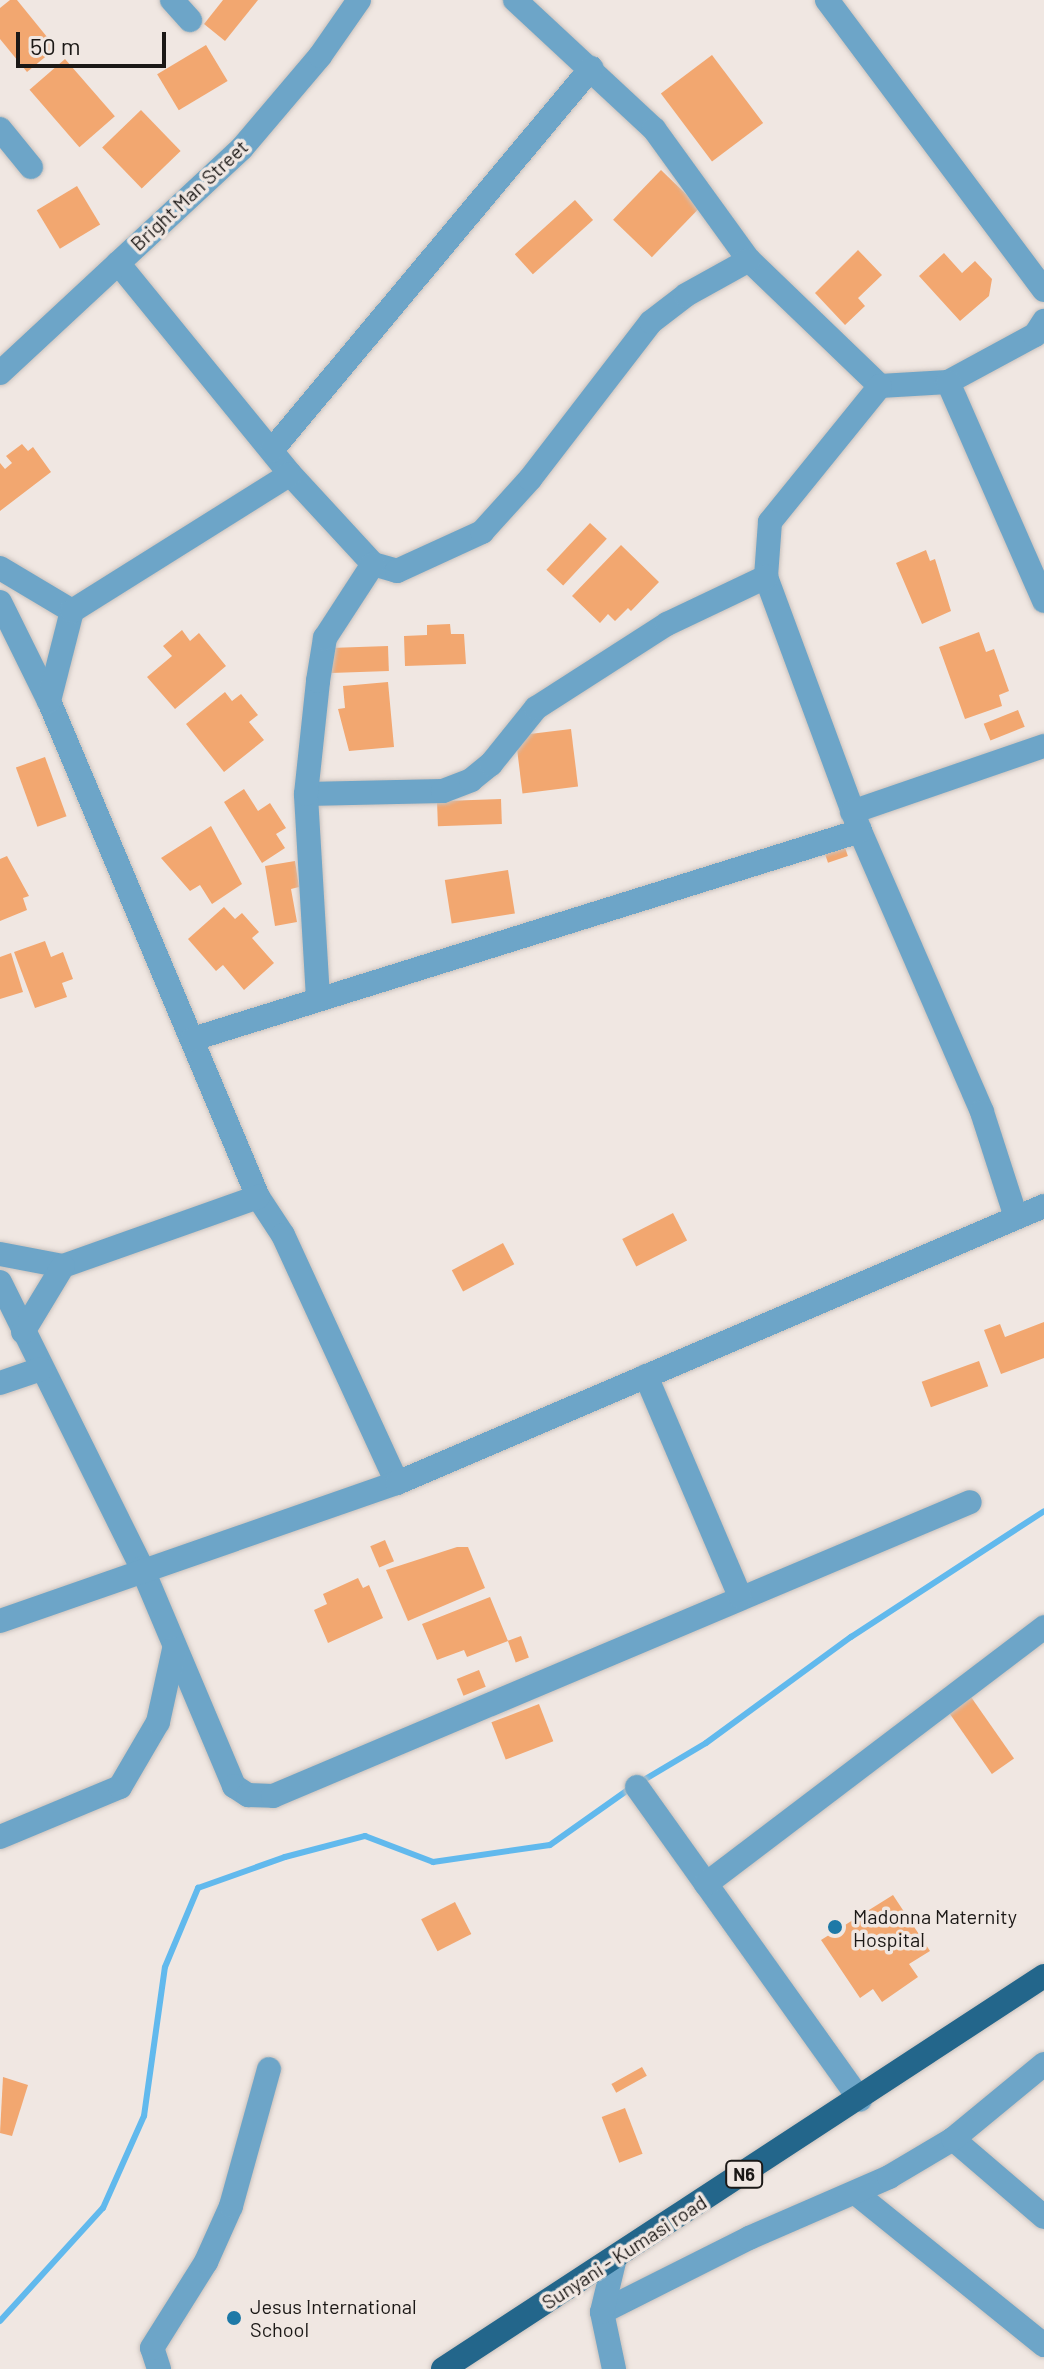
<!DOCTYPE html>
<html>
<head>
<meta charset="utf-8">
<style>
	body { margin:0 }
	#map { position:relative; width:1044px; height:2369px; overflow:hidden; background:#f0e7e2; font-family:Barlow,sans-serif }
	div>[style] { position:absolute }
	[style*='--x'] { left:calc(var(--x)*1px); top:calc(var(--y)*1px); width:calc(var(--w)*1px); rotate:calc(var(--a)*1deg) }
	.stream>* { height:6px; margin:-3px; padding:0 3px; transform-origin:3px; border-radius:3px; background:#61b9ed }
	.building>* { inset:0; background:#f2a770; transform-origin:0 0 }
	.roads { filter:drop-shadow(0 0 2px #cac2bd) drop-shadow(0 0 2px #cac2bd) }
	.street>* { height:24px; margin:-12px; padding:0 12px; transform-origin:12px; border-radius:12px; background:#6da5c8 }
	.primary>* { height:24px; margin:-12px; padding:0 12px; transform-origin:12px; border-radius:12px; background:#23668b }
	.dots>* { width:22px; height:22px; translate:-50% -50%; box-sizing:border-box; border:4px solid #f0e7e2; border-radius:50% }
	span { translate:-50% -50%; white-space:nowrap; text-align:center; line-height:1.15; -webkit-text-stroke:7px #f0e7e2; paint-order:stroke }
	.shield-label span { padding:2px 6px; background:#f0e7e2; border:2px solid; border-radius:6px; -webkit-text-stroke-width:0 }
	.shield-label { font-size:18px; color:#1b1816; font-weight:700 }
	.street-label { font-size:20px; color:#1b1816 }
	.poi-label { font-size:20px; color:#1b1816 }
	.left { translate:0 -50%; text-align:left }
	.scale { position:absolute; left:16px; top:32px; width:150px; height:36px; box-sizing:border-box; border:4px solid #1b1816; border-top:0; padding-left:10px; font-size:24px; line-height:28px; white-space:nowrap; color:#1b1816; -webkit-text-stroke:6px #f0e7e2; paint-order:stroke }
</style>
</head>
<body>
<div id="map">
	<div class="stream">
		<i style="--x:642;--y:1781;--w:74;--a:-30.7"></i>
		<i style="--x:706;--y:1743;--w:180;--a:-36.2"></i>
		<i style="--x:851;--y:1637;--w:230;--a:-33.1"></i>
		<i style="--x:0;--y:2321;--w:153;--a:-47.7"></i>
		<i style="--x:103;--y:2208;--w:101;--a:-66"></i>
		<i style="--x:144;--y:2116;--w:150;--a:-82"></i>
		<i style="--x:165;--y:1967;--w:86;--a:-67.3"></i>
		<i style="--x:198;--y:1888;--w:92;--a:-19.6"></i>
		<i style="--x:285;--y:1857;--w:83;--a:-14.7"></i>
		<i style="--x:365;--y:1836;--w:73;--a:20.9"></i>
		<i style="--x:433;--y:1862;--w:118;--a:-8.3"></i>
		<i style="--x:550;--y:1845;--w:100;--a:-35.3"></i>
	</div>
	<div class="building">
		<i style="clip-path:polygon(10px 0,17px 0,56px 48px,27px 72px,0 39px,0 8px)"></i>
		<i style="clip-path:polygon(223px 0,258px 0,225px 41px,204px 24px)"></i>
		<i style="left:206px;top:45px;width:42px;height:57px;rotate:59deg"></i>
		<i style="left:712px;top:55px;width:85px;height:64px;rotate:53deg"></i>
		<i style="left:65px;top:59px;width:76px;height:47px;rotate:49deg"></i>
		<i style="left:141px;top:110px;width:57px;height:54px;rotate:46deg"></i>
		<i style="left:661px;top:170px;width:54px;height:69px;rotate:44deg"></i>
		<i style="left:77px;top:186px;width:45px;height:47px;rotate:59deg"></i>
		<i style="left:575px;top:200px;width:27px;height:81px;rotate:48deg"></i>
		<i style="clip-path:polygon(858px 250px,882px 275px,858px 298px,865px 306px,845px 325px,815px 293px)"></i>
		<i style="clip-path:polygon(944px 253px,962px 273px,975px 261px,992px 279px,989px 296px,960px 321px,919px 276px)"></i>
		<i style="clip-path:polygon(22px 444px,28px 451px,33px 447px,51px 472px,0 511px,0 463px,5px 469px,12px 463px,6px 456px)"></i>
		<i style="left:590px;top:523px;width:23px;height:64px;rotate:43deg"></i>
		<i style="clip-path:polygon(621px 545px,659px 582px,631px 611px,628px 608px,615px 621px,608px 614px,600px 623px,572px 596px)"></i>
		<i style="clip-path:polygon(926px 550px,930px 561px,935px 559px,951px 611px,922px 624px,896px 563px)"></i>
		<i style="clip-path:polygon(450px 624px,451px 634px,464px 634px,466px 664px,405px 666px,404px 636px,427px 635px,427px 625px)"></i>
		<i style="clip-path:polygon(182px 630px,190px 641px,199px 633px,226px 666px,175px 709px,147px 677px,172px 656px,163px 646px)"></i>
		<i style="clip-path:polygon(979px 632px,986px 652px,994px 649px,1009px 691px,999px 695px,1002px 706px,965px 719px,939px 647px)"></i>
		<i style="left:388px;top:646px;width:25px;height:58px;rotate:88deg"></i>
		<i style="clip-path:polygon(388px 682px,394px 747px,349px 751px,338px 709px,345px 708px,343px 686px)"></i>
		<i style="clip-path:polygon(225px 692px,232px 701px,241px 694px,258px 715px,249px 722px,264px 740px,224px 772px,186px 724px)"></i>
		<i style="left:1018px;top:710px;width:18px;height:37px;rotate:68deg"></i>
		<i style="left:571px;top:729px;width:58px;height:56px;rotate:83deg"></i>
		<i style="left:45px;top:757px;width:63px;height:31px;rotate:70deg"></i>
		<i style="clip-path:polygon(244px 789px,258px 811px,270px 803px,286px 828px,276px 834px,285px 848px,262px 863px,224px 802px)"></i>
		<i style="left:501px;top:799px;width:25px;height:64px;rotate:88deg"></i>
		<i style="clip-path:polygon(211px 826px,242px 884px,212px 904px,200px 885px,190px 891px,161px 858px)"></i>
		<i style="left:842px;top:839px;width:18px;height:21px;rotate:71deg"></i>
		<i style="clip-path:polygon(7px 856px,29px 896px,23px 898px,27px 910px,0 921px,0 859px)"></i>
		<i style="clip-path:polygon(295px 861px,299px 887px,291px 889px,297px 922px,275px 926px,265px 866px)"></i>
		<i style="left:508px;top:870px;width:44px;height:64px;rotate:81deg"></i>
		<i style="clip-path:polygon(224px 907px,235px 919px,242px 913px,259px 932px,252px 938px,274px 963px,244px 990px,223px 965px,216px 971px,188px 939px)"></i>
		<i style="clip-path:polygon(45px 941px,51px 957px,63px 952px,73px 979px,62px 983px,67px 997px,35px 1008px,14px 952px)"></i>
		<i style="clip-path:polygon(11px 953px,23px 992px,0 999px,0 957px)"></i>
		<i style="left:673px;top:1213px;width:31px;height:57px;rotate:63deg"></i>
		<i style="left:503px;top:1243px;width:24px;height:58px;rotate:62deg"></i>
		<i style="clip-path:polygon(1044px 1322px,1044px 1358px,1001px 1374px,984px 1330px,1000px 1324px,1005px 1337px)"></i>
		<i style="left:979px;top:1361px;width:27px;height:61px;rotate:70deg"></i>
		<i style="left:385px;top:1540px;width:23px;height:16px;rotate:67deg"></i>
		<i style="clip-path:polygon(457px 1547px,468px 1547px,485px 1588px,408px 1621px,386px 1570px)"></i>
		<i style="clip-path:polygon(358px 1578px,363px 1588px,369px 1585px,383px 1618px,328px 1643px,314px 1610px,327px 1604px,323px 1594px)"></i>
		<i style="clip-path:polygon(490px 1597px,508px 1641px,467px 1657px,464px 1650px,437px 1660px,422px 1624px)"></i>
		<i style="left:521px;top:1636px;width:23px;height:14px;rotate:70deg"></i>
		<i style="left:479px;top:1670px;width:18px;height:24px;rotate:68deg"></i>
		<i style="left:971px;top:1697px;width:75px;height:27px;rotate:55deg"></i>
		<i style="left:539px;top:1704px;width:40px;height:51px;rotate:69deg"></i>
		<i style="clip-path:polygon(893px 1895px,930px 1951px,909px 1964px,918px 1977px,882px 2002px,873px 1989px,860px 1998px,821px 1940px)"></i>
		<i style="left:455px;top:1902px;width:36px;height:38px;rotate:63deg"></i>
		<i style="left:642px;top:2067px;width:10px;height:35px;rotate:61deg"></i>
		<i style="clip-path:polygon(3px 2077px,28px 2085px,12px 2136px,0 2133px)"></i>
		<i style="left:625px;top:2108px;width:49px;height:25px;rotate:69deg"></i>
	</div>
	<div class="roads">
		<div class="street">
			<i style="--x:172;--y:0;--w:27;--a:48"></i>
			<i style="--x:515;--y:0;--w:190;--a:42.9"></i>
			<i style="--x:654;--y:129;--w:162;--a:54.1"></i>
			<i style="--x:749;--y:260;--w:182;--a:43.9"></i>
			<i style="--x:880;--y:386;--w:68;--a:-3.4"></i>
			<i style="--x:948;--y:382;--w:99;--a:-28.4"></i>
			<i style="--x:1035;--y:335;--w:17;--a:-57"></i>
			<i style="--x:827;--y:0;--w:362;--a:53.2"></i>
			<i style="--x:0;--y:129;--w:49;--a:50.8"></i>
			<i style="--x:118;--y:263;--w:272;--a:50.8"></i>
			<i style="--x:290;--y:474;--w:122;--a:47.3"></i>
			<i style="--x:373;--y:564;--w:25;--a:16"></i>
			<i style="--x:397;--y:571;--w:94;--a:-24.6"></i>
			<i style="--x:482;--y:532;--w:72;--a:-47.8"></i>
			<i style="--x:530;--y:479;--w:198;--a:-52.4"></i>
			<i style="--x:651;--y:322;--w:44;--a:-37.6"></i>
			<i style="--x:686;--y:295;--w:72;--a:-29.1"></i>
			<i style="--x:0;--y:373;--w:330;--a:-42.9"></i>
			<i style="--x:242;--y:148;--w:121;--a:-49.7"></i>
			<i style="--x:320;--y:56;--w:68;--a:-55.1"></i>
			<i style="--x:948;--y:382;--w:239;--a:66.3"></i>
			<i style="--x:880;--y:386;--w:175;--a:129"></i>
			<i style="--x:770;--y:522;--w:55;--a:94.2"></i>
			<i style="--x:766;--y:577;--w:271;--a:69.7"></i>
			<i style="--x:860;--y:831;--w:306;--a:66.5"></i>
			<i style="--x:982;--y:1112;--w:110;--a:72.1"></i>
			<i style="--x:272;--y:450;--w:498;--a:-50.1"></i>
			<i style="--x:0;--y:568;--w:84;--a:30.8"></i>
			<i style="--x:0;--y:602;--w:110;--a:63.7"></i>
			<i style="--x:49;--y:701;--w:538;--a:67.15"></i>
			<i style="--x:258;--y:1197;--w:45;--a:56.7"></i>
			<i style="--x:283;--y:1235;--w:273;--a:65.3"></i>
			<i style="--x:49;--y:701;--w:93;--a:-75.7"></i>
			<i style="--x:72;--y:611;--w:257;--a:-32.1"></i>
			<i style="--x:306;--y:794;--w:137;--a:-1.3"></i>
			<i style="--x:443;--y:791;--w:30;--a:-21"></i>
			<i style="--x:471;--y:780;--w:26;--a:-39"></i>
			<i style="--x:491;--y:764;--w:72;--a:-51.2"></i>
			<i style="--x:536;--y:708;--w:156;--a:-32.7"></i>
			<i style="--x:667;--y:624;--w:110;--a:-25.4"></i>
			<i style="--x:852;--y:812;--w:203;--a:-19"></i>
			<i style="--x:318;--y:998;--w:204;--a:-93.4"></i>
			<i style="--x:306;--y:794;--w:114;--a:-83.9"></i>
			<i style="--x:318;--y:681;--w:44;--a:-80.8"></i>
			<i style="--x:325;--y:638;--w:88;--a:-57"></i>
			<i style="--x:193;--y:1039;--w:699;--a:-17.32"></i>
			<i style="--x:0;--y:1254;--w:64;--a:10.8"></i>
			<i style="--x:63;--y:1266;--w:207;--a:-19.5"></i>
			<i style="--x:0;--y:1282;--w:319;--a:63.6"></i>
			<i style="--x:142;--y:1568;--w:237;--a:67.1"></i>
			<i style="--x:234;--y:1786;--w:17;--a:33"></i>
			<i style="--x:248;--y:1795;--w:25;--a:2"></i>
			<i style="--x:273;--y:1796;--w:756;--a:-22.87"></i>
			<i style="--x:23;--y:1332;--w:77;--a:-58.8"></i>
			<i style="--x:646;--y:1376;--w:239;--a:66.9"></i>
			<i style="--x:0;--y:1383;--w:43;--a:-18.9"></i>
			<i style="--x:0;--y:1621;--w:420;--a:-19.2"></i>
			<i style="--x:397;--y:1483;--w:704;--a:-23.18"></i>
			<i style="--x:637;--y:1787;--w:384;--a:54.5"></i>
			<i style="--x:0;--y:1837;--w:130;--a:-22.6"></i>
			<i style="--x:120;--y:1787;--w:75;--a:-59.7"></i>
			<i style="--x:158;--y:1722;--w:75;--a:-77.6"></i>
			<i style="--x:706;--y:1884;--w:425;--a:-37.2"></i>
			<i style="--x:953;--y:2139;--w:120;--a:40.6"></i>
			<i style="--x:858;--y:2195;--w:239;--a:38.9"></i>
			<i style="--x:602;--y:2312;--w:165;--a:-26.7"></i>
			<i style="--x:749;--y:2238;--w:153;--a:-23.5"></i>
			<i style="--x:889;--y:2177;--w:74;--a:-30.7"></i>
			<i style="--x:953;--y:2139;--w:118;--a:-39.5"></i>
			<i style="--x:159;--y:2369;--w:22;--a:-108"></i>
			<i style="--x:152;--y:2348;--w:102;--a:-57.9"></i>
			<i style="--x:206;--y:2262;--w:61;--a:-65.9"></i>
			<i style="--x:231;--y:2206;--w:142;--a:-74.5"></i>
			<i style="--x:614;--y:2369;--w:58;--a:-101.9"></i>
			<i style="--x:602;--y:2312;--w:56;--a:-76.5"></i>
		</div>
		<div class="primary">
			<i style="--x:443;--y:2369;--w:718;--a:-33.18"></i>
		</div>
	</div>
	<div class="dots">
		<i style="left:835px;top:1927px;background:#1e79a7"></i>
		<i style="left:234px;top:2318px;background:#1e79a7"></i>
	</div>
	<div class="shield-label">
		<span style="left:744px;top:2174px">N6</span>
	</div>
	<div class="street-label">
		<span style="left:189px;top:195px;rotate:-43deg">Bright Man Street</span>
		<span style="left:624px;top:2252px;rotate:-33deg">Sunyani - Kumasi road</span>
	</div>
	<div class="poi-label">
		<span class="left" style="left:853px;top:1928px">Madonna Maternity<br>Hospital</span>
		<span class="left" style="left:250px;top:2318px">Jesus International<br>School</span>
	</div>
	<div class="scale">50 m</div>
</div>
</body>
</html>
